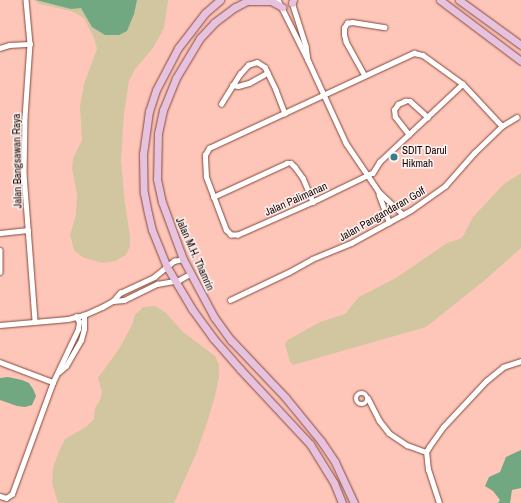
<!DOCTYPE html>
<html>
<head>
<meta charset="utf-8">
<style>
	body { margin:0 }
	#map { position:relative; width:521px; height:503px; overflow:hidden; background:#fec6b9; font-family:"Archivo Narrow",sans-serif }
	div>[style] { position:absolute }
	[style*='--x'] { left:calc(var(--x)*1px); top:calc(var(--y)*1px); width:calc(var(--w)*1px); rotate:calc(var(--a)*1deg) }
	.green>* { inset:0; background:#d1c69f }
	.water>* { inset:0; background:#71a882 }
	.roads { filter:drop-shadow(0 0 1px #84493c) drop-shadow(0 0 1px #84493c) }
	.minor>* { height:4.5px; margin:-2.25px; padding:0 2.25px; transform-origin:2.25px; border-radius:2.25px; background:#fff }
	.minor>.ring { margin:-2.25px; padding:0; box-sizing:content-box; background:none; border:4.5px solid #fff; border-radius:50% }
	.primary>* { height:7px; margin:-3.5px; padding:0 3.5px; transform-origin:3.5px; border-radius:3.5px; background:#e6c2df }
	.dots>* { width:11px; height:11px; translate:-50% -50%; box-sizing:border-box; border:2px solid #fcf4f2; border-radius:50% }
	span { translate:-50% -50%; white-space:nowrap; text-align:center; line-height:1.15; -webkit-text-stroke:3px #fcf4f2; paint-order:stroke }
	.poi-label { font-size:11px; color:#1a0402 }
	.left { translate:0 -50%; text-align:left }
	.street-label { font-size:11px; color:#1a0402 }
</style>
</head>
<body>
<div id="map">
	<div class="green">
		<i style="clip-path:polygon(34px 0,168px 0,164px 28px,153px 48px,135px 69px,129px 81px,124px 113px,121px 160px,125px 204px,130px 236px,130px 246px,126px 255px,115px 261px,102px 263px,82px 257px,74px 250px,70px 235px,76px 215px,77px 194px,72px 168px,73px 158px,82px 140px,80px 106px,84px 84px,97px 49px,94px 38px,84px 18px,71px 11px,39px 4px)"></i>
		<i style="clip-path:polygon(521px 173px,521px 248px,485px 280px,426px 327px,293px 365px,290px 362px,285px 344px,288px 340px,320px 322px,345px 314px,359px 297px,396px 278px,447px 243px,462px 238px,473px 217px,504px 184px)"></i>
		<i style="clip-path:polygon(155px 306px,165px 312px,183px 332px,215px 356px,219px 365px,219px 377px,215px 396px,207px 423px,196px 454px,174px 503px,58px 503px,52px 483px,53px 468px,60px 449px,65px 439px,86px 427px,94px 419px,95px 408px,100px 400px,102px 393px,98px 378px,119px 349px,132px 325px,135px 315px,143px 307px)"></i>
	</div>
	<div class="water">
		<i style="clip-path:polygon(36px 0,137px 0,134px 14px,127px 31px,119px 35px,105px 35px,92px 27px,81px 8px,71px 9px)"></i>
		<i style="clip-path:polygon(8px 377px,22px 380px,29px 383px,33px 389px,36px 396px,32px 405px,25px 407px,17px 406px,0 400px,0 378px)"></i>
		<i style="clip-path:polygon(521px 450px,521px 488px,512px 490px,510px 503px,498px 503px,500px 500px,493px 491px,485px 486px,489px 477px,500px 472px,506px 457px)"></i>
	</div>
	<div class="roads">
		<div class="minor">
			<i style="--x:26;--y:0;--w:44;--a:84.8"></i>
			<i style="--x:30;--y:44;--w:73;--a:93.9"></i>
			<i style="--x:25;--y:117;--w:57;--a:91"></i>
			<i style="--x:24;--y:174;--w:148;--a:85.7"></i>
			<i style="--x:278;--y:0;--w:69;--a:63.4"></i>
			<i style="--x:309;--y:62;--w:89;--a:65.4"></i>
			<i style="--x:346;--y:143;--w:59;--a:56"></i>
			<i style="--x:379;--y:192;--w:33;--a:43"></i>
			<i style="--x:292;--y:2;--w:46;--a:72.3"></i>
			<i style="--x:306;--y:46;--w:14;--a:82"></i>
			<i style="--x:0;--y:48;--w:9;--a:-18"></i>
			<i style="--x:9;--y:45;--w:21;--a:-3"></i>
			<i style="--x:364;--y:75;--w:38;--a:-119"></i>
			<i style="--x:346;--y:42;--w:7;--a:-106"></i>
			<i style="--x:344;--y:35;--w:7;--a:-90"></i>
			<i style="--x:344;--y:28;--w:6;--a:-59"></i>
			<i style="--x:347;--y:23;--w:5;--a:-11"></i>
			<i style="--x:352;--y:22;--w:33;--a:9"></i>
			<i style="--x:463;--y:84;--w:114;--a:136.8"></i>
			<i style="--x:380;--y:162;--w:13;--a:122"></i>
			<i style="--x:373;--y:173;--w:67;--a:154.2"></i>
			<i style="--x:313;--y:202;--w:82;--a:156.3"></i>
			<i style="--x:238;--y:235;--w:7;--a:180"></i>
			<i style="--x:231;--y:235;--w:7;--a:-135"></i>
			<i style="--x:226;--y:230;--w:57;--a:-110.7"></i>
			<i style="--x:206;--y:177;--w:22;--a:-93"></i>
			<i style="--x:205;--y:155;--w:8;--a:-60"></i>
			<i style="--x:209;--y:148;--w:226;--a:-24.9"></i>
			<i style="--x:414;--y:53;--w:9;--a:13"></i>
			<i style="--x:423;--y:55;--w:49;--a:35.9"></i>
			<i style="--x:463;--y:84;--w:57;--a:47.1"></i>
			<i style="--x:232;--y:85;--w:6;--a:9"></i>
			<i style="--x:238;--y:86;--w:11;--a:-15"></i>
			<i style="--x:249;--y:83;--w:21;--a:-29"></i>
			<i style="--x:221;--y:104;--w:36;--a:-58"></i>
			<i style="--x:240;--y:74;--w:12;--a:-48"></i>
			<i style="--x:248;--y:65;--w:9;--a:-18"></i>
			<i style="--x:257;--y:62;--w:9;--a:32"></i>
			<i style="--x:265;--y:67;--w:25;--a:64"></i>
			<i style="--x:276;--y:90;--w:25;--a:69"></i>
			<i style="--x:409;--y:135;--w:23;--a:-128"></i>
			<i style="--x:395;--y:117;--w:7;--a:-98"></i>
			<i style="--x:394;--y:110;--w:7;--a:-56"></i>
			<i style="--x:398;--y:104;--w:8;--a:-23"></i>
			<i style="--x:405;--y:101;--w:5;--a:0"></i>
			<i style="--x:410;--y:101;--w:24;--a:42"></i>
			<i style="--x:379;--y:194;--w:30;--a:70"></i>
			<i style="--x:213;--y:197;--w:81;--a:-24.7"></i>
			<i style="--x:287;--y:163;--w:4;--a:0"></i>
			<i style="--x:291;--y:163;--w:6;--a:45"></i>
			<i style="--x:295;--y:167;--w:14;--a:54"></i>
			<i style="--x:303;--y:178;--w:26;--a:67"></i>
			<i style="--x:0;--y:233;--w:28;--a:-6"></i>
			<i style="--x:0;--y:250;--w:22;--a:90"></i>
			<i style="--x:230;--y:300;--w:65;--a:-25.4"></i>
			<i style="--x:289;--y:272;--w:26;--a:-29"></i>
			<i style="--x:312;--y:259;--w:42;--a:-22.3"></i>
			<i style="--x:351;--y:243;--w:68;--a:-28.8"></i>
			<i style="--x:411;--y:210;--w:42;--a:-35.2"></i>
			<i style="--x:445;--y:186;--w:44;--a:-48.7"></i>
			<i style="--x:474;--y:153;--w:39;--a:-44"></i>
			<i style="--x:502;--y:126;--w:17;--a:-31"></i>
			<i style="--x:113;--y:301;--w:11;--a:-5"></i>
			<i style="--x:124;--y:300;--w:37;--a:-26"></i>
			<i style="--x:157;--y:284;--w:22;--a:-10"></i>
			<i style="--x:179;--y:280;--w:13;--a:-29"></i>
			<i style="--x:0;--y:325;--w:68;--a:-5"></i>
			<i style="--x:68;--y:319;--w:16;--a:-14"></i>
			<i style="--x:84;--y:315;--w:20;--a:-24"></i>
			<i style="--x:102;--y:307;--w:13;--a:-29"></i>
			<i style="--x:113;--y:301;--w:11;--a:-49"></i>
			<i style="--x:120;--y:293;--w:38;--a:-25"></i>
			<i style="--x:154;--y:277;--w:26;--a:-39"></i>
			<i style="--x:174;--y:261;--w:9;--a:-13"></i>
			<i style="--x:0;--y:362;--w:57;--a:20.7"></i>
			<i style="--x:59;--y:372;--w:9;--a:-41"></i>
			<i style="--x:66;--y:366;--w:30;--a:-60"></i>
			<i style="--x:81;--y:340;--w:11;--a:-75"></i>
			<i style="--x:84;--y:329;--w:14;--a:-90"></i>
			<i class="ring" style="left:356px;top:393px;width:7.5px;height:7.5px"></i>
			<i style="--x:368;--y:398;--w:25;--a:63"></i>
			<i style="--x:379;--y:420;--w:16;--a:52"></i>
			<i style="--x:389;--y:433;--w:22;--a:34"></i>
			<i style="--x:407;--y:445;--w:20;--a:20"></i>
			<i style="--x:0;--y:496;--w:6;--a:18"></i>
			<i style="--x:6;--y:498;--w:7;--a:-34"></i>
			<i style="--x:12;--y:494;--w:119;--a:-69.9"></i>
			<i style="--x:53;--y:382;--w:59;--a:-64.7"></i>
			<i style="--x:78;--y:329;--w:7;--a:-82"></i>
			<i style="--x:79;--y:322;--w:6;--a:-121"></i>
			<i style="--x:439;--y:503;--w:35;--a:-108"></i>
			<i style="--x:428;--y:470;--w:18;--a:-96"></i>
			<i style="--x:426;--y:452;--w:6;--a:-59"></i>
			<i style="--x:429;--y:447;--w:24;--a:-55"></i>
			<i style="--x:443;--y:427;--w:63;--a:-46.9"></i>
			<i style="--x:486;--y:381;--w:22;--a:-39"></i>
			<i style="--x:503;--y:367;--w:19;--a:-18"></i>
		</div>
		<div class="primary">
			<i style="--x:220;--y:0;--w:20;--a:139"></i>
			<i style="--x:205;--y:13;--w:44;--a:127.6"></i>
			<i style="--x:178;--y:48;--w:47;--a:117.6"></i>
			<i style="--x:156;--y:90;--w:22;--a:108"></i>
			<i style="--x:149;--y:111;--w:43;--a:97.9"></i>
			<i style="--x:143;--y:154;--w:39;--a:89"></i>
			<i style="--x:144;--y:193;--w:20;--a:79"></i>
			<i style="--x:148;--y:213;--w:17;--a:77"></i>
			<i style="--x:152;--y:230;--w:40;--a:68"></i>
			<i style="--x:167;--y:267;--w:49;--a:59.2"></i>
			<i style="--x:192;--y:309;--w:36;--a:54"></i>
			<i style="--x:213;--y:338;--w:41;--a:48.9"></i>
			<i style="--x:240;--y:369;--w:103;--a:47"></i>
			<i style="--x:310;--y:444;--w:46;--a:58.4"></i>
			<i style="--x:334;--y:483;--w:22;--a:68"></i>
			<i style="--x:249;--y:0;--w:16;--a:153"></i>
			<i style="--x:235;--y:7;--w:26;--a:143"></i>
			<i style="--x:214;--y:23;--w:21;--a:133"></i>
			<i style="--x:200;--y:38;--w:47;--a:121"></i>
			<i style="--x:176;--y:78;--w:35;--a:112"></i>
			<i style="--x:163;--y:110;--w:24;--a:102"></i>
			<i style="--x:158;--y:133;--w:46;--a:91.2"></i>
			<i style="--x:157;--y:179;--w:24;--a:78"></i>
			<i style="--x:162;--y:202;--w:61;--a:69.8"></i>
			<i style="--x:183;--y:259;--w:66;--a:61.9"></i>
			<i style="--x:214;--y:317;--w:29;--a:54"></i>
			<i style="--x:231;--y:340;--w:79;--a:46.5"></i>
			<i style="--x:285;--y:397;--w:57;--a:50.7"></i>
			<i style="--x:321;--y:441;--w:25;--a:56"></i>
			<i style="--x:335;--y:462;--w:45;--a:65.1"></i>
			<i style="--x:440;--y:0;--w:101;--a:37"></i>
			<i style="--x:459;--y:0;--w:77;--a:36"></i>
			<i style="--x:247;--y:1;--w:24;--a:0"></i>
			<i style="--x:271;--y:1;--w:13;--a:29"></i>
			<i style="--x:292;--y:3;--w:3;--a:-72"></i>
		</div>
	</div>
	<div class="dots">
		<i style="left:394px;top:157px;background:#377c8a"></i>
	</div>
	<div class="poi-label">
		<span class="left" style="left:402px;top:157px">SDIT Darul<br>Hikmah</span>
	</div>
	<div class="street-label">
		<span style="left:17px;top:161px;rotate:-91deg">Jalan Bangsawan Raya</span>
		<span style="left:296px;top:199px;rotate:-24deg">Jalan Palimanan</span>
		<span style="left:382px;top:214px;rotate:-30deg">Jalan Pangandaran Golf</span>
		<span style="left:195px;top:254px;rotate:66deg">Jalan M.H. Thamrin</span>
	</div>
</div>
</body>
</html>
